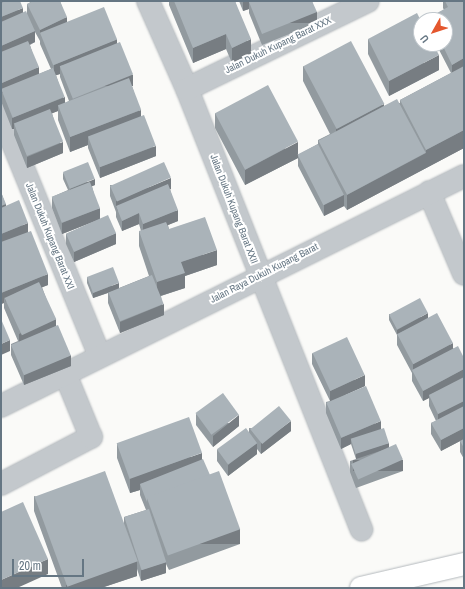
<!DOCTYPE html>
<html>
<head>
<meta charset="utf-8">
<style>
	body { margin:0 }
	#map { position:relative; width:465px; height:589px; overflow:hidden; background:#fafaf8; font-family:"Archivo Narrow",sans-serif }
	div>[style] { position:absolute }
	[style*='--x'] { left:calc(var(--x)*1px); top:calc(var(--y)*1px); width:calc(var(--w)*1px); rotate:calc(var(--a)*1deg) }
	.roads { filter:drop-shadow(0 0 1px #b4b9bd) drop-shadow(0 0 1px #b4b9bd) }
	.minor>* { height:22px; margin:-11px; padding:0 11px; transform-origin:11px; border-radius:11px; background:#c3c8cc }
	.tertiary>* { height:22px; margin:-11px; padding:0 11px; transform-origin:11px; border-radius:11px; background:#c3c8cc }
	.motorway>* { height:22px; margin:-11px; padding:0 11px; transform-origin:11px; border-radius:11px; background:#fff }
	.wall>* { inset:0; background:#929a9f }
	.shaded-wall>* { inset:0; background:#777d82; transform-origin:0 0 }
	.building>* { inset:0; background:#aab3b9; transform-origin:0 0 }
	span { translate:-50% -50%; white-space:nowrap; text-align:center; line-height:1.15; -webkit-text-stroke:4px #fff; paint-order:stroke }
	.street-label { font-size:10px; color:#657683 }
	.frame { position:absolute; inset:0; border:2px solid #657683; pointer-events:none }
	.north { position:absolute; left:413px; top:12px; width:40px; height:40px; box-sizing:border-box; background:#fff; border:1px solid #c1c8cd; border-radius:50%; rotate:231deg; font-size:11px; font-weight:700; line-height:16px; text-align:center; color:#657683 }
	.north::after { content:''; display:block; margin:auto; width:14px; height:18px; background:#e4572e; clip-path:polygon(50% 0,100% 100%,50% 72%,0 100%) }
	.scale { position:absolute; left:12px; top:559px; width:72px; height:18px; box-sizing:border-box; border:2px solid #657683; border-top:0; padding-left:5px; font-size:12px; line-height:14px; white-space:nowrap; color:#657683; -webkit-text-stroke:3px #fff; paint-order:stroke }
</style>
</head>
<body>
<div id="map">
	<div class="roads">
		<div class="minor">
			<i style="--x:148;--y:1;--w:96;--a:66.1"></i>
			<i style="--x:187;--y:89;--w:474;--a:68.4"></i>
			<i style="--x:187;--y:89;--w:201;--a:-25.9"></i>
			<i style="--x:1;--y:114;--w:261;--a:67.8"></i>
			<i style="--x:429;--y:192;--w:89;--a:66.9"></i>
			<i style="--x:1;--y:484;--w:102;--a:-27.6"></i>
			<i style="--x:91;--y:437;--w:66;--a:-112.3"></i>
		</div>
		<div class="tertiary">
			<i style="--x:1;--y:406;--w:517;--a:-26.42"></i>
		</div>
		<div class="motorway">
			<i style="--x:361;--y:588;--w:106;--a:-13.1"></i>
		</div>
	</div>
	<div class="wall">
		<i style="clip-path:polygon(evenodd,1px 1px,23px 13px,27px 14px,27px 4px,30px 3px,29px 1px,60px 1px,67px 22px,117px 43px,133px 86px,132px 86px,141px 116px,156px 156px,100px 178px,88px 148px,88px 145px,70px 152px,58px 120px,58px 111px,52px 113px,63px 153px,27px 168px,14px 135px,14px 129px,12px 129px,1px 101px,1px 1px,35px 32px,40px 41px,40px 40px,40px 44px,51px 69px,39px 74px,30px 45px,35px 42px,35px 32px,1px 1px,60px 74px,60px 77px,69px 101px,65px 103px,56px 75px,60px 74px)"></i>
		<i style="clip-path:polygon(169px 1px,235px 1px,251px 54px,232px 63px,226px 49px,193px 63px,169px 5px)"></i>
		<i style="clip-path:polygon(239px 1px,312px 1px,317px 23px,262px 45px,249px 13px,249px 9px,243px 11px)"></i>
		<i style="clip-path:polygon(443px 1px,464px 1px,464px 148px,347px 210px,344px 206px,324px 216px,298px 166px,298px 158px,245px 185px,215px 128px,215px 113px,298px 155px,318px 144px,318px 140px,330px 134px,303px 81px,303px 66px,384px 106px,400px 103px,400px 100px,451px 73px,436px 44px,445px 44px,445px 20px,428px 20px,428px 18px,444px 10px,443px 8px)"></i>
		<i style="clip-path:polygon(368px 39px,439px 70px,389px 96px,368px 54px)"></i>
		<i style="clip-path:polygon(63px 173px,95px 185px,92px 186px,100px 219px,116px 244px,74px 262px,66px 244px,66px 234px,98px 220px,62px 234px,52px 208px,52px 197px,68px 190px,63px 179px)"></i>
		<i style="clip-path:polygon(110px 185px,171px 189px,170px 189px,178px 221px,168px 225px,169px 229px,217px 265px,185px 276px,185px 288px,161px 296px,164px 315px,120px 333px,108px 303px,108px 293px,93px 298px,87px 283px,87px 277px,119px 288px,149px 276px,139px 246px,139px 231px,141px 231px,139px 224px,122px 231px,116px 217px,116px 212px,110px 196px)"></i>
		<i style="clip-path:polygon(1px 192px,6px 206px,28px 232px,48px 285px,42px 287px,71px 366px,24px 385px,11px 355px,11px 344px,18px 341px,4px 308px,4px 303px,1px 304px)"></i>
		<i style="clip-path:polygon(389px 314px,428px 318px,453px 348px,464px 358px,464px 459px,460px 452px,460px 441px,441px 451px,431px 434px,431px 423px,436px 421px,429px 406px,429px 398px,423px 401px,412px 381px,412px 373px,397px 345px,397px 335px,389px 320px)"></i>
		<i style="clip-path:polygon(312px 353px,365px 386px,345px 395px,381px 429px,389px 447px,403px 471px,356px 488px,350px 472px,350px 461px,356px 459px,351px 444px,341px 449px,326px 413px,326px 402px,330px 401px,312px 364px)"></i>
		<i style="clip-path:polygon(196px 414px,239px 426px,213px 447px,196px 425px)"></i>
		<i style="clip-path:polygon(249px 428px,291px 431px,261px 454px,257px 449px,257px 454px,228px 476px,217px 461px,217px 450px,249px 432px)"></i>
		<i style="clip-path:polygon(117px 443px,202px 459px,240px 544px,169px 570px,166px 564px,166px 573px,141px 581px,137px 569px,137px 576px,101px 588px,62px 588px,34px 511px,34px 496px,124px 523px,124px 517px,146px 510px,140px 495px,140px 490px,130px 493px,117px 458px)"></i>
	</div>
	<div class="shaded-wall">
		<i style="clip-path:polygon(243px 1px,270px 1px,249px 2px,249px 9px,243px 11px)"></i>
		<i style="clip-path:polygon(23px 8px,23px 19px,1px 28px,1px 17px)"></i>
		<i style="left:317px;top:12px;width:11px;height:59px;rotate:90deg"></i>
		<i style="clip-path:polygon(67px 17px,67px 28px,40px 33px,40px 41px,40px 30px)"></i>
		<i style="clip-path:polygon(35px 31px,35px 42px,1px 57px,1px 46px)"></i>
		<i style="clip-path:polygon(226px 34px,226px 49px,193px 63px,193px 48px)"></i>
		<i style="clip-path:polygon(117px 39px,117px 50px,60px 66px,60px 74px,54px 76px,54px 65px)"></i>
		<i style="clip-path:polygon(251px 39px,251px 54px,232px 63px,232px 48px)"></i>
		<i style="clip-path:polygon(439px 55px,439px 70px,389px 96px,389px 81px)"></i>
		<i style="clip-path:polygon(464px 58px,464px 69px,452px 75px,452px 65px)"></i>
		<i style="clip-path:polygon(39px 67px,39px 78px,2px 93px,2px 83px)"></i>
		<i style="left:133px;top:75px;width:11px;height:65px;rotate:90deg"></i>
		<i style="clip-path:polygon(65px 97px,65px 108px,58px 105px,58px 111px,16px 128px,14px 124px,14px 129px,12px 129px,12px 118px)"></i>
		<i style="clip-path:polygon(384px 104px,384px 119px,336px 144px,336px 129px)"></i>
		<i style="clip-path:polygon(141px 110px,141px 125px,88px 137px,88px 145px,70px 152px,70px 137px)"></i>
		<i style="clip-path:polygon(464px 130px,464px 148px,347px 210px,347px 195px,426px 153px,426px 150px)"></i>
		<i style="clip-path:polygon(63px 142px,63px 153px,27px 168px,27px 157px)"></i>
		<i style="clip-path:polygon(298px 142px,298px 156px,298px 155px,298px 158px,245px 185px,245px 170px)"></i>
		<i style="clip-path:polygon(156px 146px,156px 156px,100px 178px,100px 167px)"></i>
		<i style="clip-path:polygon(171px 178px,171px 189px,118px 211px,116px 206px,116px 212px,116px 201px)"></i>
		<i style="clip-path:polygon(95px 179px,95px 185px,70px 195px,70px 189px)"></i>
		<i style="clip-path:polygon(344px 195px,344px 206px,324px 216px,324px 205px)"></i>
		<i style="clip-path:polygon(6px 204px,6px 215px,1px 217px,1px 206px)"></i>
		<i style="clip-path:polygon(100px 208px,100px 219px,62px 234px,62px 223px)"></i>
		<i style="clip-path:polygon(178px 210px,178px 221px,143px 235px,143px 224px)"></i>
		<i style="clip-path:polygon(139px 213px,139px 224px,122px 231px,122px 221px)"></i>
		<i style="clip-path:polygon(28px 223px,28px 233px,1px 245px,1px 234px)"></i>
		<i style="clip-path:polygon(116px 233px,116px 244px,74px 262px,74px 251px)"></i>
		<i style="clip-path:polygon(217px 250px,217px 265px,185px 276px,185px 288px,157px 297px,157px 282px,181px 262px)"></i>
		<i style="clip-path:polygon(48px 274px,48px 285px,6px 302px,4px 297px,4px 303px,1px 304px,1px 293px)"></i>
		<i style="clip-path:polygon(119px 283px,119px 289px,93px 298px,93px 293px)"></i>
		<i style="clip-path:polygon(164px 304px,164px 315px,120px 333px,120px 322px)"></i>
		<i style="clip-path:polygon(428px 313px,428px 319px,397px 334px,397px 335px,397px 330px)"></i>
		<i style="clip-path:polygon(56px 319px,56px 330px,19px 345px,19px 334px)"></i>
		<i style="clip-path:polygon(10px 340px,10px 351px,1px 355px,1px 344px)"></i>
		<i style="clip-path:polygon(453px 343px,453px 354px,413px 372px,413px 364px)"></i>
		<i style="clip-path:polygon(71px 355px,71px 366px,24px 385px,24px 374px)"></i>
		<i style="clip-path:polygon(464px 369px,464px 380px,429px 395px,429px 398px,423px 401px,423px 391px)"></i>
		<i style="clip-path:polygon(365px 375px,365px 386px,330px 402px,330px 391px)"></i>
		<i style="clip-path:polygon(464px 401px,464px 412px,438px 425px,438px 414px)"></i>
		<i style="clip-path:polygon(239px 415px,239px 426px,213px 447px,213px 436px)"></i>
		<i style="clip-path:polygon(291px 421px,291px 431px,261px 454px,261px 443px)"></i>
		<i style="clip-path:polygon(381px 421px,381px 432px,351px 439px,351px 444px,341px 449px,341px 438px)"></i>
		<i style="clip-path:polygon(464px 428px,464px 439px,441px 451px,441px 440px)"></i>
		<i style="clip-path:polygon(257px 443px,257px 454px,228px 476px,228px 465px)"></i>
		<i style="clip-path:polygon(389px 443px,389px 448px,356px 459px,356px 453px)"></i>
		<i style="clip-path:polygon(202px 453px,202px 468px,140px 484px,140px 490px,130px 493px,130px 478px)"></i>
		<i style="left:403px;top:460px;width:11px;height:50px;rotate:90deg"></i>
		<i style="left:240px;top:529px;width:15px;height:76px;rotate:90deg"></i>
		<i style="clip-path:polygon(48px 559px,48px 574px,17px 588px,1px 588px,1px 580px)"></i>
		<i style="clip-path:polygon(137px 561px,137px 576px,101px 588px,66px 588px,66px 585px)"></i>
		<i style="clip-path:polygon(166px 562px,166px 573px,141px 581px,141px 570px)"></i>
	</div>
	<div class="building">
		<i style="clip-path:polygon(6px 1px,20px 1px,23px 8px,1px 17px,1px 3px)"></i>
		<i style="clip-path:polygon(33px 1px,60px 1px,67px 17px,40px 30px,27px 4px)"></i>
		<i style="clip-path:polygon(174px 1px,235px 1px,251px 39px,232px 48px,226px 34px,193px 48px)"></i>
		<i style="clip-path:polygon(251px 1px,312px 1px,317px 12px,262px 34px,249px 2px)"></i>
		<i style="clip-path:polygon(445px 1px,464px 1px,464px 58px,452px 65px,442px 44px,445px 44px,445px 20px,429px 20px,428px 18px,448px 7px)"></i>
		<i style="left:104px;top:7px;width:35px;height:69px;rotate:68deg"></i>
		<i style="clip-path:polygon(26px 11px,35px 31px,1px 46px,1px 22px)"></i>
		<i style="clip-path:polygon(417px 13px,421px 21px,421px 44px,433px 44px,439px 55px,389px 81px,368px 39px)"></i>
		<i style="clip-path:polygon(28px 41px,39px 67px,2px 83px,1px 81px,1px 52px)"></i>
		<i style="left:351px;top:41px;width:71px;height:54px;rotate:62deg"></i>
		<i style="left:120px;top:42px;width:35px;height:65px;rotate:68deg"></i>
		<i style="clip-path:polygon(464px 66px,464px 130px,426px 150px,400px 100px)"></i>
		<i style="left:53px;top:68px;width:31px;height:56px;rotate:68deg"></i>
		<i style="left:129px;top:78px;width:34px;height:76px;rotate:69deg"></i>
		<i style="left:268px;top:85px;width:64px;height:60px;rotate:62deg"></i>
		<i style="left:397px;top:99px;width:61px;height:89px;rotate:62deg"></i>
		<i style="left:50px;top:109px;width:35px;height:39px;rotate:68deg"></i>
		<i style="left:144px;top:115px;width:33px;height:60px;rotate:69deg"></i>
		<i style="left:318px;top:144px;width:57px;height:23px;rotate:63deg"></i>
		<i style="left:88px;top:162px;width:18px;height:27px;rotate:68deg"></i>
		<i style="left:164px;top:162px;width:17px;height:59px;rotate:66deg"></i>
		<i style="left:90px;top:182px;width:28px;height:41px;rotate:69deg"></i>
		<i style="clip-path:polygon(168px 184px,178px 210px,143px 224px,139px 213px,122px 221px,116px 206px)"></i>
		<i style="clip-path:polygon(1px 192px,6px 204px,1px 206px)"></i>
		<i style="clip-path:polygon(19px 200px,28px 223px,1px 234px,1px 208px)"></i>
		<i style="left:108px;top:215px;width:20px;height:46px;rotate:66deg"></i>
		<i style="clip-path:polygon(205px 217px,217px 250px,181px 262px,185px 273px,157px 282px,139px 231px,166px 222px,169px 229px)"></i>
		<i style="clip-path:polygon(31px 231px,48px 274px,1px 293px,1px 242px)"></i>
		<i style="left:113px;top:267px;width:17px;height:28px;rotate:69deg"></i>
		<i style="left:152px;top:275px;width:31px;height:47px;rotate:68deg"></i>
		<i style="left:39px;top:282px;width:41px;height:38px;rotate:65deg"></i>
		<i style="left:420px;top:298px;width:17px;height:35px;rotate:62deg"></i>
		<i style="left:437px;top:313px;width:34px;height:45px;rotate:62deg"></i>
		<i style="clip-path:polygon(1px 319px,10px 340px,1px 344px)"></i>
		<i style="left:58px;top:325px;width:33px;height:51px;rotate:67deg"></i>
		<i style="left:347px;top:337px;width:42px;height:38px;rotate:65deg"></i>
		<i style="clip-path:polygon(458px 346px,464px 358px,464px 369px,423px 391px,412px 370px)"></i>
		<i style="clip-path:polygon(464px 377px,464px 401px,438px 414px,429px 395px)"></i>
		<i style="left:366px;top:386px;width:38px;height:43px;rotate:67deg"></i>
		<i style="left:223px;top:393px;width:27px;height:34px;rotate:54deg"></i>
		<i style="left:279px;top:406px;width:19px;height:37px;rotate:51deg"></i>
		<i style="clip-path:polygon(464px 406px,464px 428px,441px 440px,431px 423px)"></i>
		<i style="left:189px;top:417px;width:38px;height:77px;rotate:70deg"></i>
		<i style="left:246px;top:428px;width:19px;height:36px;rotate:54deg"></i>
		<i style="left:384px;top:428px;width:16px;height:35px;rotate:72deg"></i>
		<i style="clip-path:polygon(464px 439px,464px 448px,460px 441px)"></i>
		<i style="left:396px;top:444px;width:17px;height:49px;rotate:66deg"></i>
		<i style="clip-path:polygon(203px 459px,210px 475px,147px 498px,147px 502px,140px 484px)"></i>
		<i style="left:105px;top:471px;width:96px;height:75px;rotate:70deg"></i>
		<i style="left:219px;top:471px;width:62px;height:77px;rotate:70deg"></i>
		<i style="clip-path:polygon(23px 502px,48px 559px,1px 580px,1px 512px)"></i>
		<i style="left:149px;top:509px;width:56px;height:26px;rotate:72deg"></i>
	</div>
	<div class="street-label">
		<span style="left:278px;top:45px;rotate:-26deg">Jalan Dukuh Kupang Barat XXX</span>
		<span style="left:234px;top:209px;rotate:69deg">Jalan Dukuh Kupang Barat XXII</span>
		<span style="left:50px;top:236px;rotate:68deg">Jalan Dukuh Kupang Barat XXI</span>
		<span style="left:264px;top:273px;rotate:-27deg">Jalan Raya Dukuh Kupang Barat</span>
	</div>
	<div class="frame"></div>
	<div class="north">U</div>
	<div class="scale">20 m</div>
</div>
</body>
</html>
